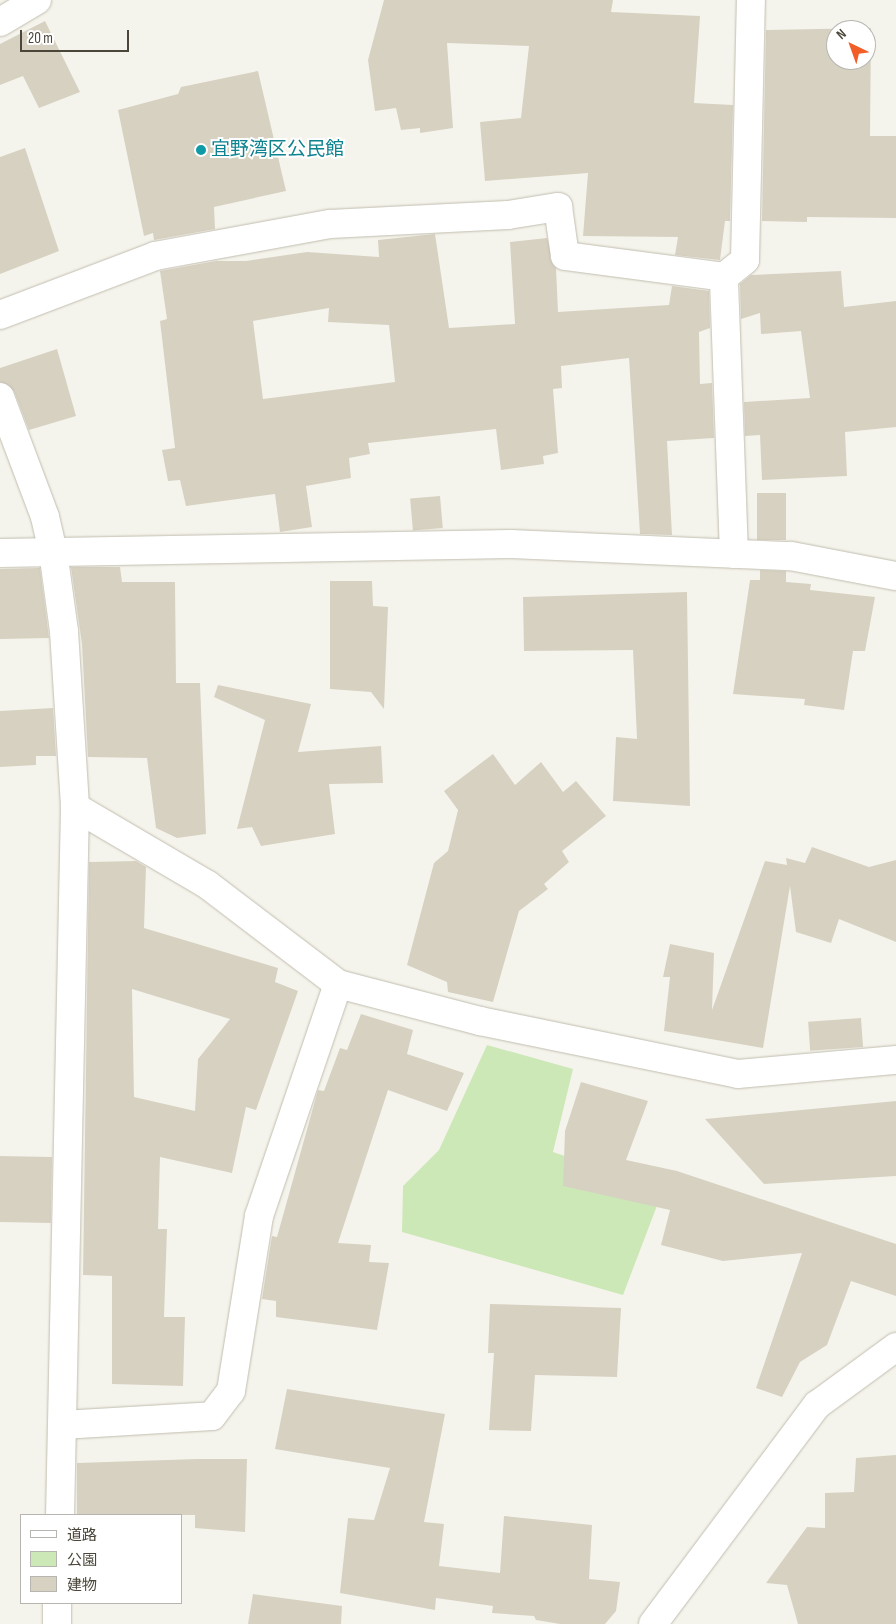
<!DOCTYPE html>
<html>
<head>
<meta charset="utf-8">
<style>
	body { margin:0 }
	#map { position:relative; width:896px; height:1624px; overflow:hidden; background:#f5f4ec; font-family:"Sofia Sans Condensed","Noto Sans JP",sans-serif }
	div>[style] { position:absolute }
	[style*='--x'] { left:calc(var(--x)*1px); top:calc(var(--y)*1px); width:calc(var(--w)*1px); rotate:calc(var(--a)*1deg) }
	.green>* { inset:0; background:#cce8b7 }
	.building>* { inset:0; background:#d7d1c2; transform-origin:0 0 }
	.roads { filter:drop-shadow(0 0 1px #c1bdaf) drop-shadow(0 0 1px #c1bdaf) }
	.minor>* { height:28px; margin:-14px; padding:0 14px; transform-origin:14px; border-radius:14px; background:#fff }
	.tertiary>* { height:28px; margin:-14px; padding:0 14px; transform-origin:14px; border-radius:14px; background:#fff }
	.dots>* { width:14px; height:14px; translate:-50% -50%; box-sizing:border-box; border:2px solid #fff; border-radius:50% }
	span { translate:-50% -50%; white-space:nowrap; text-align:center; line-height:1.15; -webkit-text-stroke:4px #fff; paint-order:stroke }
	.culture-label { font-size:19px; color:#0d838f }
	.left { translate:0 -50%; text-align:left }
	.legend { position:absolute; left:20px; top:1514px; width:162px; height:90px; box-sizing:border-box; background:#fff; border:1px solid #b7b5b0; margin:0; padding:6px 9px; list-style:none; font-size:15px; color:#4a463a }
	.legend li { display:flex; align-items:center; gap:10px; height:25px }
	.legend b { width:25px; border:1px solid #b7b5b0 }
	.north { position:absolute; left:826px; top:20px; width:50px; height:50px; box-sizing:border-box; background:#fff; border:1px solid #b7b5b0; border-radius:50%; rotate:318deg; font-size:14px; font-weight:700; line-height:20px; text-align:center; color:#4a463a }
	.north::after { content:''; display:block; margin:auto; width:18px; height:22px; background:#f25e27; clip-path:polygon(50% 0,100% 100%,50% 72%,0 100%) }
	.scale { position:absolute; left:20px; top:30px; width:109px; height:22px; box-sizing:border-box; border:2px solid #4a463a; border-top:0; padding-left:6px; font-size:15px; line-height:18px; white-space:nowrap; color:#4a463a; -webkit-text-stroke:4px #fff; paint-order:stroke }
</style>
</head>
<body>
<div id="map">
	<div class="green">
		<i style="clip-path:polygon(487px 1045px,573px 1069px,553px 1152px,663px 1190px,623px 1295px,402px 1232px,403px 1186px,439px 1150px)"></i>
	</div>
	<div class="building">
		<i style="clip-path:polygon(384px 0,613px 0,611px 12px,700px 16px,694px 103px,733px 105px,730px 221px,725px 221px,720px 260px,675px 255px,678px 237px,583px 236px,588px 173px,485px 181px,480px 122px,521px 118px,529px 46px,447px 43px,453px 128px,420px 133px,420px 128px,401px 130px,396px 108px,375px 111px,368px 60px)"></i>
		<i style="clip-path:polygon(45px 21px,80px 92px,39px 108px,23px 76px,0 85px,0 44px)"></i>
		<i style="clip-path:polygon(evenodd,871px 28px,870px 136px,896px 136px,896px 218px,807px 217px,807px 222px,762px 221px,766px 30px,871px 28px,836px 30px,866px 30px,866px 60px,836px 60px,836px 30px)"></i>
		<i style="clip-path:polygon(258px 71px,286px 191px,214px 207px,215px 229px,154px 240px,153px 233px,144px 236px,118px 110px,178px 94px,181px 87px)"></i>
		<i style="clip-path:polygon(25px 148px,59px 251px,0 274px,0 157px)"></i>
		<i style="clip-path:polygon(evenodd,435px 234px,449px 328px,515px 324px,510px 242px,547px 238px,556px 268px,558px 312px,669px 305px,672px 286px,709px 291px,710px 328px,699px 332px,700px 384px,712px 383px,714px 438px,667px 441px,672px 535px,640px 534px,629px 358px,561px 366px,562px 388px,553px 389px,558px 453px,543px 456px,544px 464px,501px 470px,496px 429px,368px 443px,370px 454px,349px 458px,351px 478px,306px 486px,312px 527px,280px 532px,275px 494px,186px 506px,180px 480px,168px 481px,162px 450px,175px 448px,160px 321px,167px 319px,160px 271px,216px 261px,246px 261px,307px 252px,379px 257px,378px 240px,435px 234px,329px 308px,328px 322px,389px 325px,395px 382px,263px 399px,253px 321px,329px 308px)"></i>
		<i style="clip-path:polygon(841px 271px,844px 307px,896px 301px,896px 427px,845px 432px,847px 476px,762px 480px,760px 435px,745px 436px,744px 402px,810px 398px,801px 331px,761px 334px,760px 313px,741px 319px,740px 284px,751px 275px)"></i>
		<i style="clip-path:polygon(57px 349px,76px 416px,29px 430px,14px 391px,0 382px,0 368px)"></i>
		<i style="left:786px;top:493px;width:47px;height:29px;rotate:90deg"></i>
		<i style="left:440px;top:496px;width:32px;height:30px;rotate:85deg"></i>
		<i style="clip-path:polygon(71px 567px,120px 567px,122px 582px,175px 582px,176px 683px,200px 683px,206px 834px,177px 838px,156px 828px,147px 758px,88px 757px,82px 644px)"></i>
		<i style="clip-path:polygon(40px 568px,49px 638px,0 639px,0 569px)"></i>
		<i style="clip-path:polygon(760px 570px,786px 571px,786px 582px,811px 584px,810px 590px,875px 597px,865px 651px,853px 651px,844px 710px,804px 705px,805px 699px,733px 694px,750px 580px,760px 580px)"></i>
		<i style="clip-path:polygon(330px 581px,372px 581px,373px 606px,388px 607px,384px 709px,371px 692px,330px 689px)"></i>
		<i style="clip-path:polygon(687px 592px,690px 806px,613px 801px,616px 737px,637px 739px,633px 650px,524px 651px,523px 597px)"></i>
		<i style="clip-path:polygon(218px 685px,311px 704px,298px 752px,381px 746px,383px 783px,329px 784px,335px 834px,261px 846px,252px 827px,237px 829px,265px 720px,214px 697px)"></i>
		<i style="clip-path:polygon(53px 708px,56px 756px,36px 756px,36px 765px,0 767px,0 711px)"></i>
		<i style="clip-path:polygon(493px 754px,515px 785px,541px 762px,563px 792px,576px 781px,606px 816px,562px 851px,569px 862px,544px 884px,548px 889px,519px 911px,493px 1002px,448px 992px,447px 982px,407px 965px,434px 863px,448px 851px,458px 810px,444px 791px)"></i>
		<i style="clip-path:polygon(812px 847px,869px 867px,896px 860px,896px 942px,839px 919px,831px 943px,796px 932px,790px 886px,763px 1048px,664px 1031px,670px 977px,663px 977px,670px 944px,714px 953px,712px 1010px,765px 861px,787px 865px,786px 858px,805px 863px)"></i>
		<i style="clip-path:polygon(evenodd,136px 861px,146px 867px,144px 928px,278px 968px,275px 982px,298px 991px,256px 1110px,246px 1107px,232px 1173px,160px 1157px,158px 1229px,167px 1229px,164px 1317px,185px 1317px,183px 1386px,112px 1384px,112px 1276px,83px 1275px,89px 862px,136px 861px,132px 989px,230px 1019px,198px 1059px,195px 1111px,134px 1097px,132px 989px)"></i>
		<i style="clip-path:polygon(361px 1014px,413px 1030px,407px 1054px,464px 1073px,447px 1111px,388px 1090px,338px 1243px,371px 1245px,369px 1262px,389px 1263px,377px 1330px,276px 1317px,276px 1301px,262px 1299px,272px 1236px,277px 1237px,318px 1090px,324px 1091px,340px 1048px,347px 1050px)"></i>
		<i style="left:861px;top:1018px;width:29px;height:53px;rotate:86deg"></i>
		<i style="clip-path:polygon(581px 1082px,648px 1101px,626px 1160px,677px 1171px,896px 1244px,896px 1296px,851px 1281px,827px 1345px,800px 1362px,782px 1397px,756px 1388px,802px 1253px,723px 1261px,661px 1245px,670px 1210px,563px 1186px,565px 1131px)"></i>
		<i style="clip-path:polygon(896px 1101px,896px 1176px,764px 1184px,705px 1119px)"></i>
		<i style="left:0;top:1156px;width:52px;height:66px;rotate:1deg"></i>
		<i style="clip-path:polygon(490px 1304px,621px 1308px,617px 1377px,535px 1375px,531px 1431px,489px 1430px,494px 1353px,488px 1353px)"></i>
		<i style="clip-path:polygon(287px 1389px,445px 1414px,424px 1522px,444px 1524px,439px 1566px,500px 1573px,504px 1516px,592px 1525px,589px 1579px,620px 1582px,616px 1611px,605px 1624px,560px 1624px,536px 1620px,534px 1616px,492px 1613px,493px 1606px,436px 1598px,435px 1610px,340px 1593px,348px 1518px,374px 1520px,390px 1468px,275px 1449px)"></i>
		<i style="clip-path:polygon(896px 1455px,896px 1624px,798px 1624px,787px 1585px,766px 1583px,807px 1527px,825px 1528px,825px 1493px,854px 1492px,856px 1458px)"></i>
		<i style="clip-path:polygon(197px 1459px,247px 1459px,245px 1532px,195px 1528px,195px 1515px,77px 1515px,77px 1463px)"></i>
		<i style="clip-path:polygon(253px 1594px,342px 1606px,341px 1624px,248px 1624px)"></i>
	</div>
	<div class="roads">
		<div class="minor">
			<i style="--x:0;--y:22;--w:43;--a:-30.7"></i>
			<i style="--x:0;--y:315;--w:166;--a:-20.8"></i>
			<i style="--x:155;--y:256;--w:178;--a:-10.4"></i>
			<i style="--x:330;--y:224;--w:178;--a:-2.9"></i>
			<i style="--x:508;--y:215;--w:51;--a:-9.1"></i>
			<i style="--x:558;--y:207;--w:49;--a:81.9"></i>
			<i style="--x:565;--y:256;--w:160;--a:7.5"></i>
			<i style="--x:0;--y:397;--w:128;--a:69.4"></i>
			<i style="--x:45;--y:517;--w:35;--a:77"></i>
			<i style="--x:53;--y:551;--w:81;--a:82.2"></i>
			<i style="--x:64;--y:631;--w:176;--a:86.4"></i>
			<i style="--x:75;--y:807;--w:708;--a:91.21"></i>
			<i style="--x:0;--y:553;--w:511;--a:-1.01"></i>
			<i style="--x:511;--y:544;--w:280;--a:2.5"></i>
			<i style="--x:791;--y:556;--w:107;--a:10.8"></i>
			<i style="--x:734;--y:554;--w:277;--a:-92.1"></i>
			<i style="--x:724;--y:277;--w:27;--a:-39"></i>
			<i style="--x:745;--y:260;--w:260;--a:-88.7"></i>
			<i style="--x:75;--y:807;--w:154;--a:30.4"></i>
			<i style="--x:208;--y:885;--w:163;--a:37.3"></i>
			<i style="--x:338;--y:984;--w:147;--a:14.6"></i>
			<i style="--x:480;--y:1021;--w:263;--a:11.6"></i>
			<i style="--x:738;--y:1074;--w:159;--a:-5.1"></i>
			<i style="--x:62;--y:1425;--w:150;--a:-3.4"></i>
			<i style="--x:212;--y:1416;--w:31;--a:-53"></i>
			<i style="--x:231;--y:1391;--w:177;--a:-80.9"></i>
			<i style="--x:259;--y:1216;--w:245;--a:-71.2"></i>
			<i style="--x:57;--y:1624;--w:21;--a:-90"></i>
		</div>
		<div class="tertiary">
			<i style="--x:653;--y:1624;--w:274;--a:-53.2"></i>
			<i style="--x:817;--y:1405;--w:98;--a:-36.3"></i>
		</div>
	</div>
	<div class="dots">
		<i style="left:201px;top:150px;background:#0f9aa8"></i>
	</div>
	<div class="culture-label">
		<span class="left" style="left:211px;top:150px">宜野湾区公民館</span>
	</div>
	<ul class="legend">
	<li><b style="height:6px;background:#fff"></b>道路</li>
	<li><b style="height:14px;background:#cce8b7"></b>公園</li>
	<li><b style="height:14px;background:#d7d1c2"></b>建物</li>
	</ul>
	<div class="north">N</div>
	<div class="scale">20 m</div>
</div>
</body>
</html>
